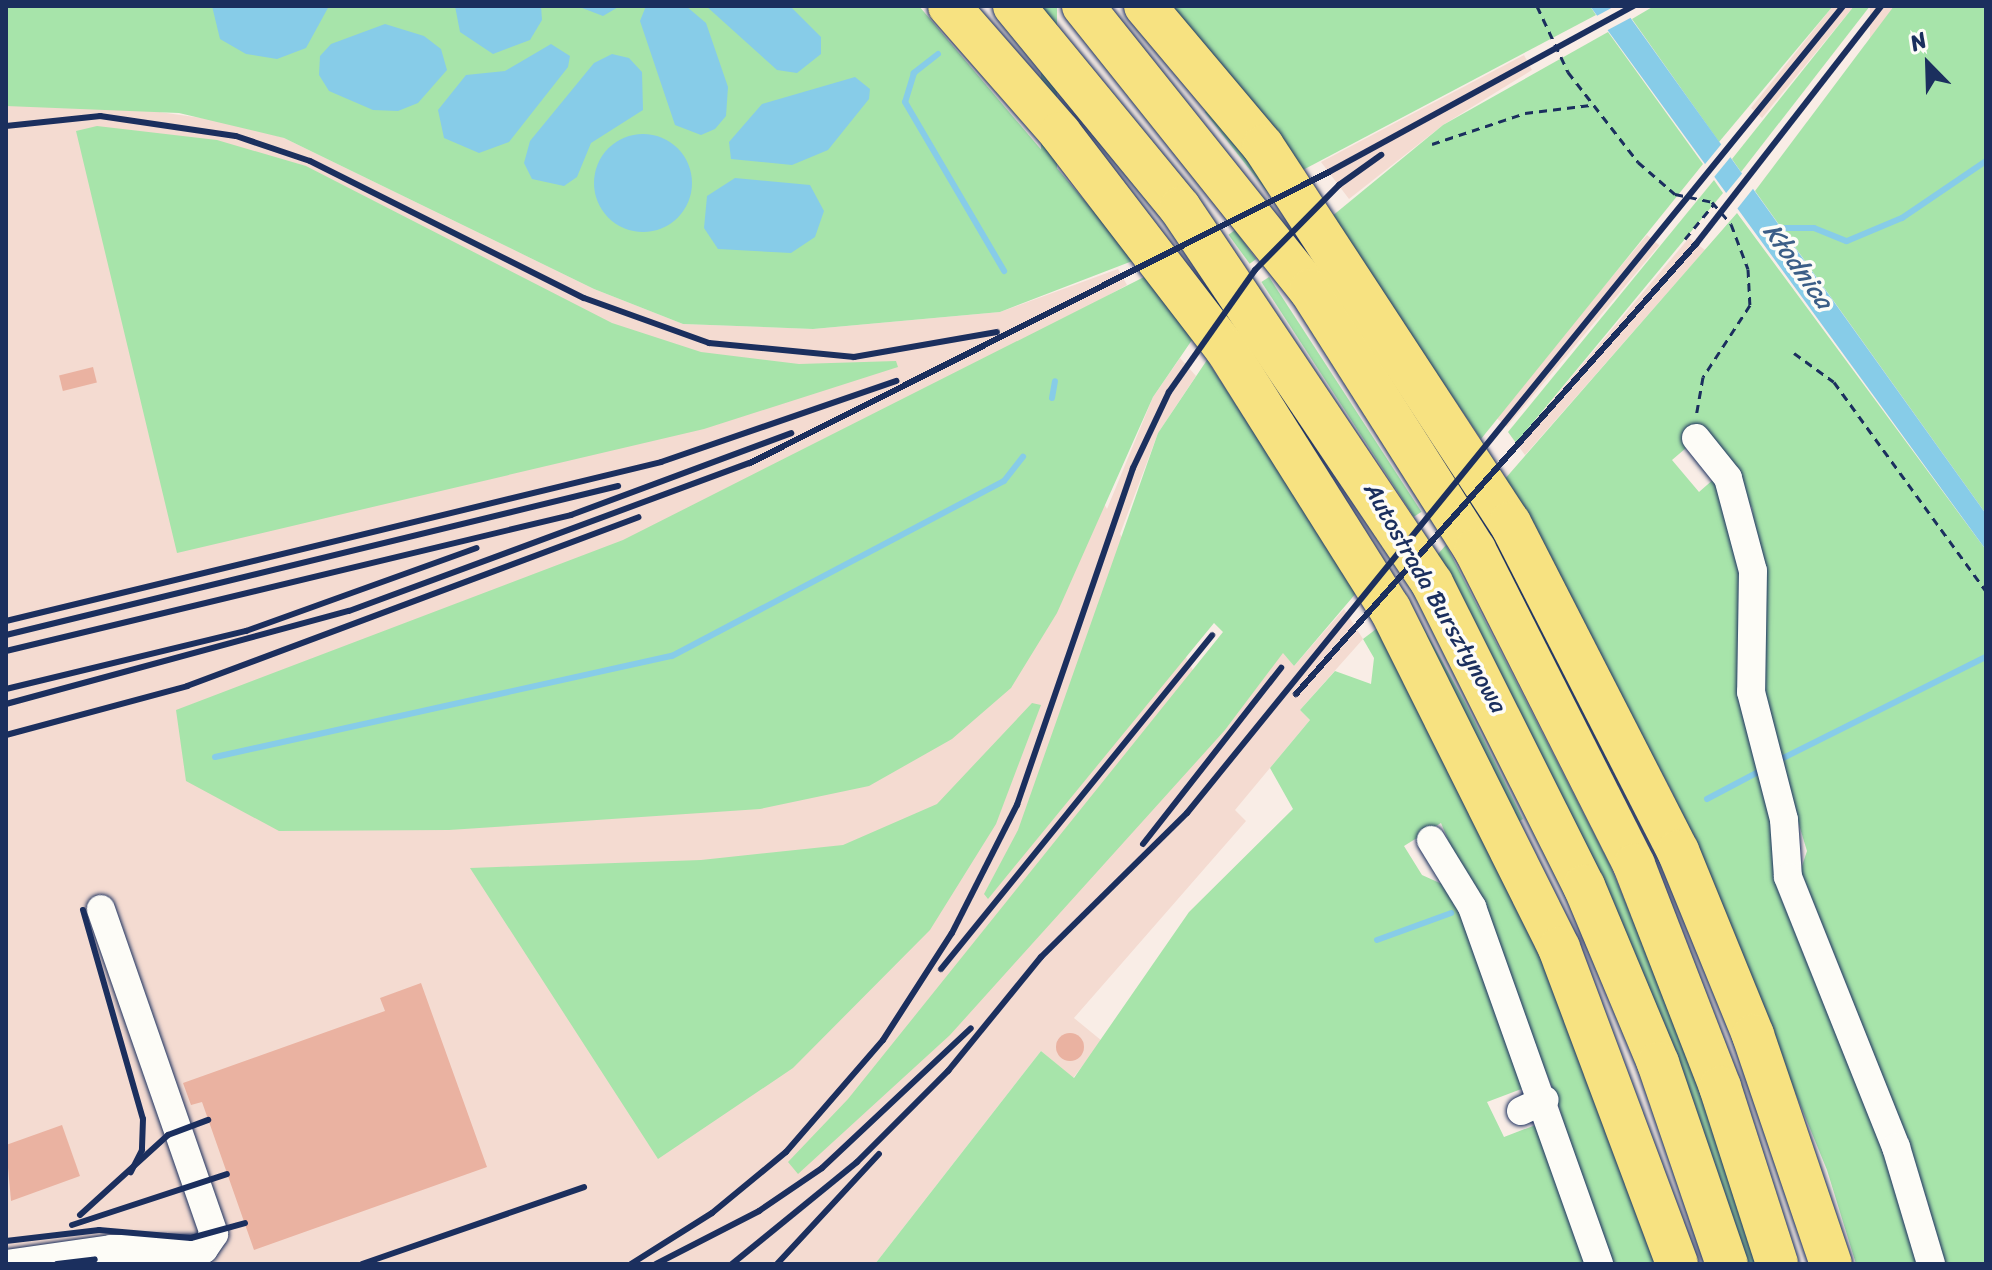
<!DOCTYPE html>
<html>
<head>
<meta charset="utf-8">
<style>
	body { margin:0 }
	#map { position:relative; width:1992px; height:1270px; overflow:hidden; background:#f9ede6; font-family:Sriracha,sans-serif }
	div>[style] { position:absolute }
	[style*='--x'] { left:calc(var(--x)*1px); top:calc(var(--y)*1px); width:calc(var(--w)*1px); rotate:calc(var(--a)*1deg) }
	.built>* { inset:0; background:#f4dbd1; transform-origin:0 0 }
	.green>* { inset:0; background:#a7e4aa; transform-origin:0 0 }
	.water>* { inset:0; background:#87cce8 }
	.round { border-radius:50% }
	.pier>* { inset:0; background:#f9ede6 }
	.stream>* { height:6px; margin:-3px; padding:0 3px; transform-origin:3px; border-radius:3px; background:#87cce8 }
	.building>* { inset:0; background:#eab2a1; transform-origin:0 0 }
	.path>* { height:3px; margin-top:-1.5px; transform-origin:0; background:repeating-linear-gradient(90deg,#1b2f5e 0 8px,transparent 0 14px) }
	.roads { filter:drop-shadow(0 0 2px #1b2f5e) drop-shadow(0 0 2px #1b2f5e) }
	.minor>* { height:28px; margin:-14px; padding:0 14px; transform-origin:14px; border-radius:14px; background:#fdfcf7 }
	.highway>* { height:42px; margin:-21px; padding:0 21px; transform-origin:21px; border-radius:21px; background:#f7e281 }
	.rail>* { height:6px; margin:-3px; padding:0 3px; transform-origin:3px; border-radius:3px; background:#1b2f5e }
	span { translate:-50% -50%; white-space:nowrap; text-align:center; line-height:1.15; -webkit-text-stroke:7px #fdfcf7; paint-order:stroke }
	.street-label { font-size:24px; color:#1b2f5e }
	.water-label { font-size:26px; color:#3b5e87; font-style:italic }
	.frame { position:absolute; inset:0; border:8px solid #1b2f5e; pointer-events:none }
	.north { position:absolute; left:1888px; top:24px; width:80px; height:80px; -webkit-text-stroke:6px #fdfcf7; paint-order:stroke; rotate:337deg; font-size:22px; font-weight:700; line-height:32px; text-align:center; color:#1b2f5e }
	.north::after { content:''; display:block; margin:auto; width:28px; height:36px; background:#1b2f5e; clip-path:polygon(50% 0,100% 100%,50% 72%,0 100%) }
</style>
</head>
<body>
<div id="map">
	<div class="built">
		<i style="clip-path:polygon(1833px 6px,1854px 6px,1762px 118px,1751px 108px)"></i>
		<i style="left:1870px;top:6px;width:24px;height:166px"></i>
		<i style="clip-path:polygon(1524px 55px,1532px 70px,1443px 125px,1349px 199px,1321px 162px)"></i>
		<i style="clip-path:polygon(103px 104px,237px 123px,284px 138px,594px 289px,683px 324px,813px 329px,1000px 312px,1118px 269px,1127px 285px,1018px 345px,1107px 509px,1153px 397px,1180px 358px,1196px 376px,1158px 433px,1120px 534px,1225px 730px,1283px 652px,1294px 666px,1344px 609px,1363px 639px,1300px 710px,1310px 720px,1235px 810px,1246px 821px,1074px 1018px,1102px 1041px,1073px 1078px,1041px 1051px,875px 1264px,6px 1264px,6px 106px)"></i>
		<i style="left:1647px;top:235px;width:16px;height:237px;rotate:40deg"></i>
		<i style="clip-path:polygon(1689px 238px,1705px 250px,1525px 455px,1516px 443px)"></i>
	</div>
	<div class="green">
		<i style="clip-path:polygon(6px 6px,919px 6px,1135px 260px,1000px 312px,813px 329px,683px 324px,594px 289px,284px 138px,179px 113px,6px 106px)"></i>
		<i style="left:1041px;top:6px;width:16px;height:275px"></i>
		<i style="clip-path:polygon(1167px 6px,1590px 6px,1596px 15px,1301px 171px)"></i>
		<i style="clip-path:polygon(1654px 6px,1833px 6px,1719px 142px,1632px 19px)"></i>
		<i style="clip-path:polygon(1854px 6px,1870px 6px,1741px 172px,1732px 159px)"></i>
		<i style="clip-path:polygon(1894px 6px,1986px 6px,1986px 514px,1755px 191px)"></i>
		<i style="clip-path:polygon(1608px 32px,1703px 164px,1481px 439px,1331px 217px,1443px 125px)"></i>
		<i style="left:1211px;top:107px;width:103px;height:8px;rotate:52deg"></i>
		<i style="clip-path:polygon(97px 126px,217px 140px,306px 166px,612px 323px,701px 352px,799px 364px,896px 361px,898px 367px,704px 429px,177px 553px,76px 131px)"></i>
		<i style="clip-path:polygon(1714px 180px,1723px 193px,1516px 443px,1508px 432px)"></i>
		<i style="clip-path:polygon(1737px 213px,1986px 550px,1986px 1264px,1941px 1264px,1927px 1200px,1799px 875px,1807px 851px,1759px 694px,1765px 598px,1752px 508px,1727px 466px,1700px 436px,1672px 460px,1699px 492px,1715px 478px,1729px 503px,1745px 572px,1742px 694px,1775px 828px,1782px 889px,1906px 1197px,1923px 1264px,1856px 1264px,1827px 1170px,1672px 792px,1504px 480px)"></i>
		<i style="left:1235px;top:230px;width:36px;height:8px;rotate:54deg"></i>
		<i style="clip-path:polygon(1148px 275px,1192px 340px,1153px 397px,1057px 613px,1011px 688px,952px 739px,869px 786px,760px 809px,449px 830px,279px 831px,186px 781px,176px 710px,623px 540px)"></i>
		<i style="left:1269px;top:277px;width:280px;height:9px;rotate:57deg"></i>
		<i style="clip-path:polygon(1207px 360px,1357px 592px,1294px 666px,1283px 653px,1225px 730px,950px 1035px,798px 1174px,788px 1162px,848px 1099px,1223px 632px,1214px 623px,988px 899px,984px 894px,1018px 830px,1158px 433px)"></i>
		<i style="clip-path:polygon(1446px 545px,1610px 865px,1689px 1056px,1760px 1264px,1748px 1264px,1678px 1061px,1599px 870px,1437px 555px)"></i>
		<i style="clip-path:polygon(1404px 593px,1466px 704px,1523px 819px,1516px 823px)"></i>
		<i style="clip-path:polygon(1380px 626px,1553px 984px,1656px 1264px,1607px 1264px,1555px 1094px,1441px 823px,1404px 846px,1422px 875px,1453px 889px,1532px 1085px,1487px 1102px,1504px 1137px,1546px 1121px,1592px 1264px,875px 1264px,1041px 1051px,1074px 1078px,1189px 912px,1293px 809px,1270px 768px,1310px 720px,1300px 710px,1335px 671px,1371px 684px,1374px 658px,1363px 639px)"></i>
		<i style="clip-path:polygon(1032px 703px,1041px 705px,996px 824px,930px 930px,793px 1068px,658px 1159px,470px 868px,701px 860px,843px 845px,937px 804px)"></i>
	</div>
	<div class="water">
		<i style="clip-path:polygon(212px 6px,329px 6px,306px 48px,277px 59px,246px 54px,220px 39px)"></i>
		<i style="clip-path:polygon(455px 6px,541px 6px,542px 20px,530px 40px,493px 54px,460px 32px)"></i>
		<i style="clip-path:polygon(577px 6px,620px 6px,603px 16px)"></i>
		<i style="clip-path:polygon(646px 6px,686px 6px,706px 23px,728px 87px,726px 116px,715px 129px,701px 135px,675px 125px,640px 21px)"></i>
		<i style="clip-path:polygon(706px 6px,790px 6px,821px 37px,821px 54px,797px 73px,777px 70px)"></i>
		<i style="clip-path:polygon(1590px 6px,1622px 6px,1986px 514px,1986px 550px)"></i>
		<i style="clip-path:polygon(385px 24px,424px 36px,441px 49px,447px 70px,418px 103px,398px 111px,373px 110px,329px 91px,319px 75px,320px 56px,331px 44px)"></i>
		<i style="clip-path:polygon(551px 44px,570px 56px,568px 67px,509px 142px,479px 153px,444px 138px,438px 110px,466px 75px,505px 71px)"></i>
		<i style="clip-path:polygon(612px 54px,629px 58px,642px 72px,643px 110px,591px 143px,577px 177px,564px 186px,532px 179px,524px 163px,530px 141px,594px 63px)"></i>
		<i style="clip-path:polygon(855px 77px,870px 89px,869px 99px,828px 150px,792px 165px,731px 159px,729px 142px,762px 104px)"></i>
		<i class="round" style="left:594px;top:134px;width:98px;height:98px"></i>
		<i style="clip-path:polygon(735px 178px,810px 185px,824px 211px,815px 237px,791px 253px,718px 249px,704px 228px,707px 196px)"></i>
	</div>
	<div class="pier">
		<i style="clip-path:polygon(1615px 6px,1627px 6px,1634px 16px,1604px 32px,1593px 18px)"></i>
		<i style="clip-path:polygon(1724px 141px,1733px 154px,1710px 182px,1701px 169px)"></i>
		<i style="clip-path:polygon(1745px 170px,1756px 185px,1733px 214px,1722px 198px)"></i>
	</div>
	<div class="stream">
		<i style="--x:938;--y:54;--w:31;--a:142"></i>
		<i style="--x:914;--y:73;--w:30;--a:107"></i>
		<i style="--x:905;--y:102;--w:196;--a:59.6"></i>
		<i style="--x:1774;--y:228;--w:40;--a:0"></i>
		<i style="--x:1814;--y:228;--w:35;--a:22"></i>
		<i style="--x:1847;--y:241;--w:60;--a:-22.7"></i>
		<i style="--x:1902;--y:218;--w:102;--a:-34.2"></i>
		<i style="--x:1052;--y:398;--w:17;--a:-80"></i>
		<i style="--x:215;--y:757;--w:468;--a:-12.5"></i>
		<i style="--x:672;--y:656;--w:375;--a:-27.8"></i>
		<i style="--x:1004;--y:481;--w:31;--a:-52"></i>
		<i style="--x:1777;--y:761;--w:233;--a:-26.5"></i>
		<i style="--x:1707;--y:799;--w:64;--a:-27.8"></i>
		<i style="--x:1377;--y:940;--w:79;--a:-20"></i>
	</div>
	<div class="building">
		<i style="left:93px;top:367px;width:16px;height:35px;rotate:76deg"></i>
		<i style="clip-path:polygon(421px 983px,487px 1167px,254px 1250px,202px 1102px,191px 1105px,183px 1083px,385px 1011px,380px 998px)"></i>
		<i class="round" style="left:1056px;top:1033px;width:28px;height:28px"></i>
		<i style="clip-path:polygon(62px 1125px,80px 1176px,11px 1201px,6px 1145px)"></i>
	</div>
	<div class="path">
		<i style="--x:1537;--y:6;--w:73;--a:64.8"></i>
		<i style="--x:1568;--y:72;--w:114;--a:52.1"></i>
		<i style="--x:1638;--y:162;--w:49;--a:40.9"></i>
		<i style="--x:1675;--y:194;--w:38;--a:12"></i>
		<i style="--x:1712;--y:202;--w:29;--a:49"></i>
		<i style="--x:1731;--y:224;--w:48;--a:69.3"></i>
		<i style="--x:1748;--y:269;--w:36;--a:87"></i>
		<i style="--x:1750;--y:305;--w:86;--a:123.1"></i>
		<i style="--x:1703;--y:377;--w:39;--a:100"></i>
		<i style="--x:1432;--y:144;--w:98;--a:-18.4"></i>
		<i style="--x:1525;--y:113;--w:66;--a:-6.9"></i>
		<i style="--x:1685;--y:239;--w:45;--a:-50.4"></i>
		<i style="--x:1794;--y:353;--w:49;--a:35.9"></i>
		<i style="--x:1834;--y:382;--w:258;--a:54"></i>
	</div>
	<div class="roads">
		<div class="minor">
			<i style="--x:1696;--y:438;--w:51;--a:51.3"></i>
			<i style="--x:1728;--y:478;--w:96;--a:75"></i>
			<i style="--x:1753;--y:571;--w:121;--a:90.9"></i>
			<i style="--x:1751;--y:692;--w:132;--a:75.5"></i>
			<i style="--x:1784;--y:820;--w:57;--a:86"></i>
			<i style="--x:1788;--y:877;--w:291;--a:68.2"></i>
			<i style="--x:1896;--y:1147;--w:122;--a:73.3"></i>
			<i style="--x:1431;--y:840;--w:79;--a:58.5"></i>
			<i style="--x:1472;--y:907;--w:379;--a:70.4"></i>
			<i style="--x:1521;--y:1111;--w:26;--a:-25"></i>
			<i style="--x:6;--y:1264;--w:106;--a:-8.1"></i>
			<i style="--x:111;--y:1249;--w:93;--a:0"></i>
			<i style="--x:204;--y:1249;--w:18;--a:-56"></i>
			<i style="--x:214;--y:1234;--w:344;--a:-109.2"></i>
		</div>
		<div class="highway">
			<i style="--x:949;--y:6;--w:169;--a:48.8"></i>
			<i style="--x:1060;--y:133;--w:272;--a:52.5"></i>
			<i style="--x:1226;--y:349;--w:307;--a:57.8"></i>
			<i style="--x:1390;--y:609;--w:379;--a:63.5"></i>
			<i style="--x:1559;--y:948;--w:337;--a:69.5"></i>
			<i style="--x:1014;--y:6;--w:261;--a:50.6"></i>
			<i style="--x:1180;--y:208;--w:452;--a:56.1"></i>
			<i style="--x:1432;--y:583;--w:339;--a:63.4"></i>
			<i style="--x:1584;--y:886;--w:192;--a:67.3"></i>
			<i style="--x:1658;--y:1063;--w:213;--a:71.1"></i>
			<i style="--x:1083;--y:6;--w:364;--a:51.4"></i>
			<i style="--x:1310;--y:290;--w:308;--a:57.6"></i>
			<i style="--x:1475;--y:550;--w:353;--a:63.2"></i>
			<i style="--x:1634;--y:865;--w:238;--a:68.8"></i>
			<i style="--x:1720;--y:1087;--w:186;--a:72.1"></i>
			<i style="--x:1145;--y:6;--w:183;--a:49.9"></i>
			<i style="--x:1263;--y:146;--w:451;--a:56.8"></i>
			<i style="--x:1510;--y:523;--w:369;--a:62.9"></i>
			<i style="--x:1678;--y:851;--w:199;--a:67.8"></i>
			<i style="--x:1753;--y:1035;--w:242;--a:71.2"></i>
		</div>
	</div>
	<div class="rail">
		<i style="--x:6;--y:126;--w:95;--a:-6.1"></i>
		<i style="--x:100;--y:116;--w:137;--a:8.4"></i>
		<i style="--x:236;--y:136;--w:78;--a:18.7"></i>
		<i style="--x:310;--y:161;--w:306;--a:26.6"></i>
		<i style="--x:584;--y:298;--w:133;--a:19.8"></i>
		<i style="--x:709;--y:343;--w:146;--a:5.5"></i>
		<i style="--x:854;--y:357;--w:145;--a:-9.9"></i>
		<i style="--x:6;--y:621;--w:674;--a:-13.64"></i>
		<i style="--x:661;--y:462;--w:249;--a:-19"></i>
		<i style="--x:6;--y:635;--w:630;--a:-13.68"></i>
		<i style="--x:6;--y:651;--w:581;--a:-13.53"></i>
		<i style="--x:571;--y:515;--w:235;--a:-20.4"></i>
		<i style="--x:6;--y:689;--w:247;--a:-13.6"></i>
		<i style="--x:246;--y:631;--w:245;--a:-19.8"></i>
		<i style="--x:1296;--y:694;--w:602;--a:-48.37"></i>
		<i style="--x:1696;--y:244;--w:301;--a:-52.1"></i>
		<i style="--x:6;--y:704;--w:355;--a:-15.2"></i>
		<i style="--x:349;--y:611;--w:427;--a:-20.3"></i>
		<i style="--x:750;--y:463;--w:648;--a:-26.68"></i>
		<i style="--x:1329;--y:172;--w:347;--a:-28.6"></i>
		<i style="--x:6;--y:735;--w:188;--a:-15.1"></i>
		<i style="--x:187;--y:686;--w:482;--a:-20.5"></i>
		<i style="--x:1143;--y:844;--w:224;--a:-51.9"></i>
		<i style="--x:83;--y:910;--w:217;--a:74"></i>
		<i style="--x:143;--y:1119;--w:31;--a:92"></i>
		<i style="--x:142;--y:1150;--w:25;--a:117"></i>
		<i style="--x:941;--y:969;--w:430;--a:-50.9"></i>
		<i style="--x:80;--y:1215;--w:119;--a:-42.3"></i>
		<i style="--x:168;--y:1135;--w:43;--a:-20.6"></i>
		<i style="--x:72;--y:1225;--w:163;--a:-18.2"></i>
		<i style="--x:6;--y:1241;--w:94;--a:-6.7"></i>
		<i style="--x:99;--y:1230;--w:92;--a:5"></i>
		<i style="--x:191;--y:1238;--w:56;--a:-15.5"></i>
		<i style="--x:57;--y:1264;--w:38;--a:-7"></i>
		<i style="--x:362;--y:1264;--w:235;--a:-19.1"></i>
		<i style="--x:631;--y:1264;--w:96;--a:-32.2"></i>
		<i style="--x:712;--y:1213;--w:96;--a:-39.5"></i>
		<i style="--x:786;--y:1152;--w:148;--a:-49.1"></i>
		<i style="--x:883;--y:1040;--w:127;--a:-57.2"></i>
		<i style="--x:952;--y:933;--w:144;--a:-63.1"></i>
		<i style="--x:1017;--y:805;--w:356;--a:-71"></i>
		<i style="--x:1133;--y:468;--w:84;--a:-64.7"></i>
		<i style="--x:1169;--y:392;--w:149;--a:-54.8"></i>
		<i style="--x:1255;--y:270;--w:120;--a:-45.3"></i>
		<i style="--x:1339;--y:185;--w:52;--a:-35.5"></i>
		<i style="--x:656;--y:1264;--w:116;--a:-27.2"></i>
		<i style="--x:759;--y:1211;--w:76;--a:-34.3"></i>
		<i style="--x:822;--y:1168;--w:204;--a:-43.2"></i>
		<i style="--x:732;--y:1264;--w:161;--a:-39.2"></i>
		<i style="--x:857;--y:1162;--w:129;--a:-45"></i>
		<i style="--x:948;--y:1071;--w:147;--a:-50.8"></i>
		<i style="--x:1041;--y:957;--w:205;--a:-44.6"></i>
		<i style="--x:1187;--y:813;--w:1040;--a:-50.89"></i>
		<i style="--x:777;--y:1264;--w:150;--a:-47.2"></i>
	</div>
	<div class="street-label">
		<span style="left:1435px;top:598px;rotate:60deg">Autostrada Bursztynowa</span>
	</div>
	<div class="water-label">
		<span style="left:1798px;top:266px;rotate:54deg">Kłodnica</span>
	</div>
	<div class="frame"></div>
	<div class="north">N</div>
</div>
</body>
</html>
